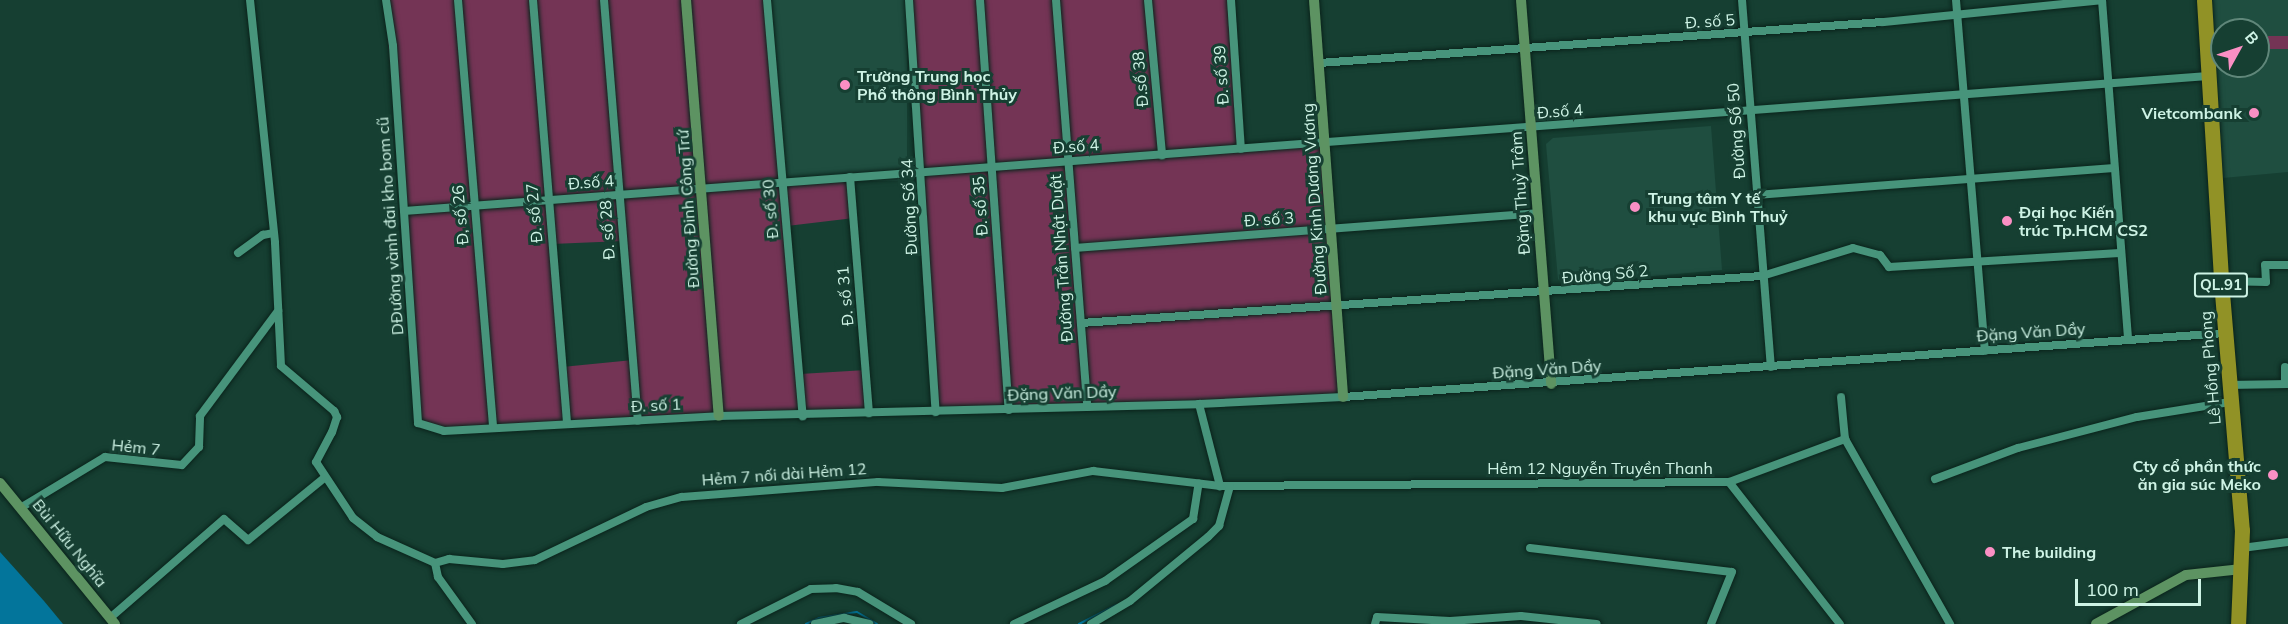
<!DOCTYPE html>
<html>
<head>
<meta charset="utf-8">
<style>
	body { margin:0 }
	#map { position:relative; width:2288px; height:624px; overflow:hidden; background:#163f32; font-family:Mulish,sans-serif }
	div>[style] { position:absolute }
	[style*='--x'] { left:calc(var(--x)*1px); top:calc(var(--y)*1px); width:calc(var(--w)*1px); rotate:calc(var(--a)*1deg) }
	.built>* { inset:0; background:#1f4e40; transform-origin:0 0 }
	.green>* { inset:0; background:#743455; transform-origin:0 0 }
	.water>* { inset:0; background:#03759b }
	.stream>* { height:2px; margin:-1px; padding:0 1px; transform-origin:1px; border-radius:1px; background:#03759b }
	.roads { filter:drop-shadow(0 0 2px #0a231b) drop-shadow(0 0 2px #0a231b) }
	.street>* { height:8px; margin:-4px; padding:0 4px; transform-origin:4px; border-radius:4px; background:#47947b }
	.secondary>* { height:10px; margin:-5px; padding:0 5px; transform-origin:5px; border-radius:5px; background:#5d9362 }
	.highway>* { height:15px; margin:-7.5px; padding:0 7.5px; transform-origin:7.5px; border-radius:7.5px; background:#919226 }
	.dots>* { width:16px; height:16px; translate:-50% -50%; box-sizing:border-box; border:3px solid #163f32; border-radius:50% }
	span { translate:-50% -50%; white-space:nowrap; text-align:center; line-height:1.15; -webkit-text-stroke:6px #163f32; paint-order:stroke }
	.shield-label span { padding:2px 4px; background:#163f32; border:2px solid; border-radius:4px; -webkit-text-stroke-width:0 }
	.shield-label { font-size:15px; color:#cef3e5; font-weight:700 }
	.street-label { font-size:16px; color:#cef3e5 }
	.poi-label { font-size:16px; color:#cef3e5; font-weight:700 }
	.left { translate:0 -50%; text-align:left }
	.right { translate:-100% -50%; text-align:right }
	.north { position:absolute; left:2210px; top:18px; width:60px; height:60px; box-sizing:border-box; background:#163f32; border:2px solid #60877a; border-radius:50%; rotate:50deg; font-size:16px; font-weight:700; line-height:24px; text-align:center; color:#cef3e5 }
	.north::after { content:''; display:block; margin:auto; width:21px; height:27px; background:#fb8fc4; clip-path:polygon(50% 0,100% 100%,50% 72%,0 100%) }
	.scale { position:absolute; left:2075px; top:579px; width:126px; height:27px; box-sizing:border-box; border:3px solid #cef3e5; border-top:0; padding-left:8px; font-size:18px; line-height:21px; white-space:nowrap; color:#cef3e5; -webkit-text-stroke:4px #163f32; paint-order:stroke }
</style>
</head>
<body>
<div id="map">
	<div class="built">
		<i style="left:771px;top:0;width:136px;height:181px"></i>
		<i style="clip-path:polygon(evenodd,2211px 0,2288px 0,2288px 172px,2223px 178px,2211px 0,2222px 30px,2258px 30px,2258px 66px,2222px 66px,2222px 30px)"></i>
		<i style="clip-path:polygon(1711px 126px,1722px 270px,1563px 284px,1558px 279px,1546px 144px,1553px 138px)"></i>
	</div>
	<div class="green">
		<i style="clip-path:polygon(evenodd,384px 0,767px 0,783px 182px,850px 177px,854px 218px,787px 226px,800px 374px,866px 370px,869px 413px,444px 431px,418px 423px,404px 211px,384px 0,623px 241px,633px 360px,562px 367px,552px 244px,623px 241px)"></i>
		<i style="clip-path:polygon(909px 0,1228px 0,1238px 149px,1326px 142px,1343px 397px,936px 412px)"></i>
		<i style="left:2288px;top:36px;width:13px;height:20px;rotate:90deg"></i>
	</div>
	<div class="water">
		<i style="clip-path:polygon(0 552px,44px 601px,63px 624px,0 624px)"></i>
	</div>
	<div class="stream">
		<i style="--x:806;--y:624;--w:14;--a:-25"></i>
		<i style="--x:819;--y:618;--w:38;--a:-9"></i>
		<i style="--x:857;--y:612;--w:23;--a:31"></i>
		<i style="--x:1079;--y:624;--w:42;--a:-27.2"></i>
	</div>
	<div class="roads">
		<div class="street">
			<i style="--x:250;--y:0;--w:244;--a:84.1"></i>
			<i style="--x:275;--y:243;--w:123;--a:87.2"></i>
			<i style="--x:281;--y:366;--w:70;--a:40.3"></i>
			<i style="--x:334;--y:411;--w:7;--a:63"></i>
			<i style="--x:337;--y:417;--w:16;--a:108"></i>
			<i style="--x:332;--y:432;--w:34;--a:118"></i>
			<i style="--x:316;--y:462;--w:67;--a:56.5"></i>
			<i style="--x:353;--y:518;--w:31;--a:38"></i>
			<i style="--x:377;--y:537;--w:64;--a:24.1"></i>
			<i style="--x:386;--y:0;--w:47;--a:81.3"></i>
			<i style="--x:393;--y:46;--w:378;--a:86.2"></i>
			<i style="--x:418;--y:423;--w:27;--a:17"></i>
			<i style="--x:444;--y:431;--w:275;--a:-3.1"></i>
			<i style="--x:719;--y:416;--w:480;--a:-1.4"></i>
			<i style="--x:1199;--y:404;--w:144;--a:-2.8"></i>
			<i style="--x:1343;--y:397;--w:884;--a:-4.15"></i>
			<i style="--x:458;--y:0;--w:429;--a:85.3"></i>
			<i style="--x:533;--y:0;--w:424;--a:85.4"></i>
			<i style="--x:604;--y:0;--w:422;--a:85.4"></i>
			<i style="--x:767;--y:0;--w:418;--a:85.1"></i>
			<i style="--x:909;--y:0;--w:413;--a:86.3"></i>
			<i style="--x:980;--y:0;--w:411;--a:86"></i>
			<i style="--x:1056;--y:0;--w:408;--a:85.6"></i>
			<i style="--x:1148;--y:0;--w:156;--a:84.8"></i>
			<i style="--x:1231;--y:0;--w:149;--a:86.2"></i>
			<i style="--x:1742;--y:0;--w:368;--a:85.5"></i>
			<i style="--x:1956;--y:0;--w:352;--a:85.3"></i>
			<i style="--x:1319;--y:63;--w:565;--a:-4.16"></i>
			<i style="--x:1883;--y:22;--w:220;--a:-5.7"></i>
			<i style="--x:2102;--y:0;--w:340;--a:85.6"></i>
			<i style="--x:850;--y:177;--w:237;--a:85.4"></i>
			<i style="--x:1756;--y:195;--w:359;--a:-4.3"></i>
			<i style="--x:404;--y:211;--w:1809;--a:-4.28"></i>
			<i style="--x:1075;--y:248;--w:463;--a:-4.3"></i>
			<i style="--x:238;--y:253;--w:31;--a:-36"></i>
			<i style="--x:263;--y:235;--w:10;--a:-11"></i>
			<i style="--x:2221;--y:281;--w:45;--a:1.3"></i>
			<i style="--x:2266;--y:282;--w:17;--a:-93"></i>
			<i style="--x:2265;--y:265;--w:23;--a:0"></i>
			<i style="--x:1081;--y:323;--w:683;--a:-3.95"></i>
			<i style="--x:1762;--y:276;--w:95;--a:-17.1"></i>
			<i style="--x:1853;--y:248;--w:28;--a:15"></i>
			<i style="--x:1880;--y:255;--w:15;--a:53"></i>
			<i style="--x:1889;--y:267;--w:231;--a:-3.5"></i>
			<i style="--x:2285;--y:384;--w:17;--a:-90"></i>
			<i style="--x:2228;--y:385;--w:60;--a:-1"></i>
			<i style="--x:1841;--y:397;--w:42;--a:84.6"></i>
			<i style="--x:1199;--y:404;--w:85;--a:75.6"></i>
			<i style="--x:1220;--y:486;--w:509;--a:-0.45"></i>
			<i style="--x:1729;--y:482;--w:124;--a:-20.3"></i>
			<i style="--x:1845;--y:439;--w:213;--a:60.4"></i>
			<i style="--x:1935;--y:479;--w:89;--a:-20.5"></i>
			<i style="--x:2018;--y:448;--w:123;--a:-14.6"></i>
			<i style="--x:2137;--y:417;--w:94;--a:-9.2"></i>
			<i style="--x:1729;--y:482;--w:180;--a:52"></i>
			<i style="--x:22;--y:507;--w:97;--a:-31.1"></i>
			<i style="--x:105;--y:457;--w:77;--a:5.9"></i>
			<i style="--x:182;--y:465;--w:25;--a:-47"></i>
			<i style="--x:199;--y:447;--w:31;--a:-88"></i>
			<i style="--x:200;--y:416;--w:131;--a:-53.4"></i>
			<i style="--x:1530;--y:548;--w:203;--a:6.8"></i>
			<i style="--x:1732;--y:572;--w:56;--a:112"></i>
			<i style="--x:2242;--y:548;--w:46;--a:-7.4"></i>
			<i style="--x:110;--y:618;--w:151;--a:-41"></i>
			<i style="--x:224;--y:519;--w:32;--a:41"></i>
			<i style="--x:248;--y:540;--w:98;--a:-39.2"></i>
			<i style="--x:472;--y:624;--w:58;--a:-125.9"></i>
			<i style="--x:438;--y:577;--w:14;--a:-102"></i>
			<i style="--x:435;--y:563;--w:15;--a:-16"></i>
			<i style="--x:449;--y:559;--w:54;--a:5.3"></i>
			<i style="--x:503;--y:564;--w:32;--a:-7"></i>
			<i style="--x:535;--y:560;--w:123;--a:-25.5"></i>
			<i style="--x:646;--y:507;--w:37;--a:-16"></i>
			<i style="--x:682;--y:497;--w:197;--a:-4.4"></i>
			<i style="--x:878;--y:482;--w:124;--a:2.8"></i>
			<i style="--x:1002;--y:488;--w:93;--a:-10.6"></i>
			<i style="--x:1093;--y:471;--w:128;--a:6.7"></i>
			<i style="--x:741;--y:624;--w:78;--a:-26.6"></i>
			<i style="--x:811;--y:589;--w:25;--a:-2"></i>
			<i style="--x:836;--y:588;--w:22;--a:10"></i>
			<i style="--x:858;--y:592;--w:62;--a:31.1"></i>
			<i style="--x:815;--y:624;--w:30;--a:-12"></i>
			<i style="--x:844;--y:618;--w:26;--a:13"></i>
			<i style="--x:1014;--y:624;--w:101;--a:-25.3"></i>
			<i style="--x:1105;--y:581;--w:108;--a:-35.2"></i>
			<i style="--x:1193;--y:519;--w:36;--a:-81"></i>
			<i style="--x:1091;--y:624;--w:45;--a:-30.5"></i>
			<i style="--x:1130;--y:601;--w:101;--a:-39.4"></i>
			<i style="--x:1208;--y:537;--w:16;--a:-45"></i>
			<i style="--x:1219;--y:526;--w:41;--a:-74.6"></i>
			<i style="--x:1375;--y:624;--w:7;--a:-74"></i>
			<i style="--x:1377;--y:617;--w:73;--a:3.1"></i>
			<i style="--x:1450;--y:621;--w:71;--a:-4"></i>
			<i style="--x:1521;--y:616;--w:76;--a:6"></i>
		</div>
		<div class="secondary">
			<i style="--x:686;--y:0;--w:417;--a:85.5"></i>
			<i style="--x:1314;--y:0;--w:398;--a:85.8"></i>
			<i style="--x:1521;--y:0;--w:385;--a:85.5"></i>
			<i style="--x:0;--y:483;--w:182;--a:50.8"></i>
			<i style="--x:2096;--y:624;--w:102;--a:-28.6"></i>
			<i style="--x:2186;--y:575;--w:56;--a:-6.1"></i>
		</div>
		<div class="highway">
			<i style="--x:2204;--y:0;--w:282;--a:86.5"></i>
			<i style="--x:2221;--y:281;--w:250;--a:85.2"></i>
			<i style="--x:2242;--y:530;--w:94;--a:92.4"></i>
		</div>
	</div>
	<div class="dots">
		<i style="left:845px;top:85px;background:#fb8fc4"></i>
		<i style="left:2254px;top:113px;background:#fb8fc4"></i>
		<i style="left:1635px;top:207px;background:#fb8fc4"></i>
		<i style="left:2007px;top:221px;background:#fb8fc4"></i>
		<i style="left:2273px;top:475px;background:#fb8fc4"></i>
		<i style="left:1990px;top:552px;background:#fb8fc4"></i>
	</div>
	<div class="shield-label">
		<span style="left:2221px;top:285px">QL.91</span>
	</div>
	<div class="street-label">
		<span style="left:1710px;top:21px;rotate:-4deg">Đ. số 5</span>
		<span style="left:1221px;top:75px;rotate:-94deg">Đ. số 39</span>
		<span style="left:1140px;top:79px;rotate:-95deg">Đ.số 38</span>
		<span style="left:1560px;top:111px;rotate:-4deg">Đ.số 4</span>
		<span style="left:1736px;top:131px;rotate:-94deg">Đường Số 50</span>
		<span style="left:1076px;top:146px;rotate:-4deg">Đ.số 4</span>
		<span style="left:591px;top:182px;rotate:-4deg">Đ.số 4</span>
		<span style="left:1520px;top:193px;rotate:-94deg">Đặng Thuỳ Trâm</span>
		<span style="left:1314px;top:199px;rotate:-94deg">Đường Kinh Dương Vương</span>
		<span style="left:980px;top:206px;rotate:-94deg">Đ. số 35</span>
		<span style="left:909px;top:207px;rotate:-93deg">Đường Số 34</span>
		<span style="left:688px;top:209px;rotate:-94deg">Đường Đinh Công Trứ</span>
		<span style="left:770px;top:209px;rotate:-95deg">Đ. số 30</span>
		<span style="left:534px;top:213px;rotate:-95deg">Đ. số 27</span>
		<span style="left:460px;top:215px;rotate:-95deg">Đ, số 26</span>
		<span style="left:1269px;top:219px;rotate:-4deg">Đ. số 3</span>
		<span style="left:390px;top:226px;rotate:-94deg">DĐường vành đai kho bom cũ</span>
		<span style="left:607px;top:230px;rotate:-94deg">Đ. số 28</span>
		<span style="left:1061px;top:258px;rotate:-94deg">Đường Trần Nhật Duật</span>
		<span style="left:1605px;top:274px;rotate:-5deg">Đường Số 2</span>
		<span style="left:845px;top:296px;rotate:-95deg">Đ. số 31</span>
		<span style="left:2031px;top:332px;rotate:-4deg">Đặng Văn Dầy</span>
		<span style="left:2210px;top:368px;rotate:-95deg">Lê Hồng Phong</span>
		<span style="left:1547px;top:369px;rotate:-4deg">Đặng Văn Dầy</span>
		<span style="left:1062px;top:393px;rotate:-2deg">Đặng Văn Dầy</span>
		<span style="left:656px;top:405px;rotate:-3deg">Đ. số 1</span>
		<span style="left:136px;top:447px;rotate:6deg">Hẻm 7</span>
		<span style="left:1600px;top:468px">Hẻm 12 Nguyễn Truyền Thanh</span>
		<span style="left:784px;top:474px;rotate:-4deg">Hẻm 7 nối dài Hẻm 12</span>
		<span style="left:70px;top:543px;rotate:51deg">Bùi Hữu Nghĩa</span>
	</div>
	<div class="poi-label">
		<span class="left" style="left:857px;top:85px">Trường Trung học<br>Phổ thông Bình Thủy</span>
		<span class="right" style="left:2242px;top:113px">Vietcombank</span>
		<span class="left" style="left:1648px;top:207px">Trung tâm Y tế<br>khu vực Bình Thuỷ</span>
		<span class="left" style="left:2019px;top:221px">Đại học Kiến<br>trúc Tp.HCM CS2</span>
		<span class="right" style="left:2261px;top:475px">Cty cổ phần thức<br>ăn gia súc Meko</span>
		<span class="left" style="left:2002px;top:552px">The building</span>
	</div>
	<div class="north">B</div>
	<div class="scale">100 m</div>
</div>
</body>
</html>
